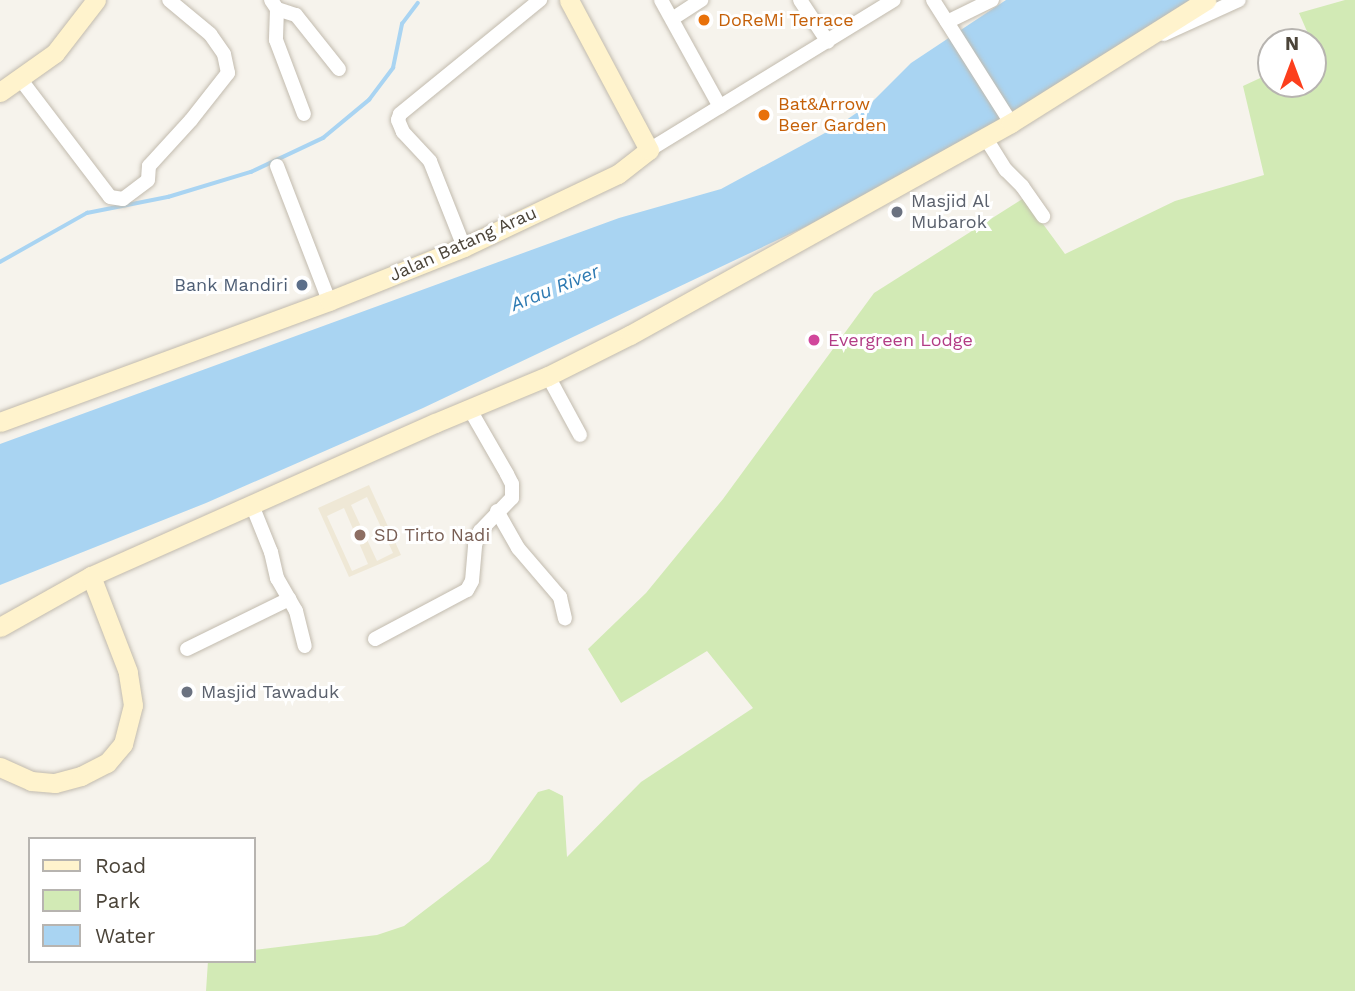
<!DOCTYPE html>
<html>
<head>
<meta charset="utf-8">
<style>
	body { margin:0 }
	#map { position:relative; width:1355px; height:991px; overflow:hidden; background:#f6f3ec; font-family:"Work Sans",sans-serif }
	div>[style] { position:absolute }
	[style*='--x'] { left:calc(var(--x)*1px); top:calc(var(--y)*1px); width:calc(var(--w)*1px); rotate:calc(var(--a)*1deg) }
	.education>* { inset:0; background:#efe8d6 }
	.green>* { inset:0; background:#d2eab5 }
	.water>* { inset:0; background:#a9d4f2 }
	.stream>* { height:3.5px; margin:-1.75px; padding:0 1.75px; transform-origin:1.75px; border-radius:1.75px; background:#a9d4f2 }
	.roads { filter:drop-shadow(0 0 2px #c2bbae) drop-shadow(0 0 2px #c2bbae) }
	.street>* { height:14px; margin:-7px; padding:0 7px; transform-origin:7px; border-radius:7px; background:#fff }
	.secondary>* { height:19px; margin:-9.5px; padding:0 9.5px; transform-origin:9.5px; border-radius:9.5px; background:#fff3cd }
	.dots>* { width:19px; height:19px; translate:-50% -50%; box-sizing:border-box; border:4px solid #fff; border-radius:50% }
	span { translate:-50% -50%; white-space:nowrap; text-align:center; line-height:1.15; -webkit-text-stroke:6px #fff; paint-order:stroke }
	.food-label { font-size:18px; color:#c56008 }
	.left { translate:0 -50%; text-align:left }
	.worship-label { font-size:18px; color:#5b616d }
	.street-label { font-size:18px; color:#4b4439 }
	.service-label { font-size:18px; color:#4e5e75 }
	.right { translate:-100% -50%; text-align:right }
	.hotel-label { font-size:18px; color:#b23c85 }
	.education-label { font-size:18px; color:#785e54 }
	.water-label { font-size:19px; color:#2e7ab2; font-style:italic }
	.legend { position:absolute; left:28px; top:837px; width:228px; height:126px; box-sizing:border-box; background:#fff; border:2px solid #b7b4b0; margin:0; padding:9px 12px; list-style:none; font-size:21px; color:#4b4439 }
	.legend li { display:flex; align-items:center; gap:14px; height:35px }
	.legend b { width:35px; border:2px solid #b7b4b0 }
	.north { position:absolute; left:1257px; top:28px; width:70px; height:70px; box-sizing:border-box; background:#fff; border:2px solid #b7b4b0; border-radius:50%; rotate:0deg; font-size:19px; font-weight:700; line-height:28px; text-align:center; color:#4b4439 }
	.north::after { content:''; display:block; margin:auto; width:24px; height:32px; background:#fc3f1d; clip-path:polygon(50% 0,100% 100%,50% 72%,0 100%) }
</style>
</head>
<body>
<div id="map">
	<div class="education">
		<i style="clip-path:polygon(evenodd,369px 485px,401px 555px,349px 577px,318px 508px,369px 485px,367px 497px,393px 553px,377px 561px,351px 505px,367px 497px,369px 485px,344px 508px,368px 564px,352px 571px,327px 516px,344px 508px)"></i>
	</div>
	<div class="green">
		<i style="clip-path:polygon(1345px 0,1355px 0,1355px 991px,206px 991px,208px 961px,254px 961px,254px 950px,377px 935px,404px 926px,489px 861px,538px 792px,549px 789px,563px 796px,567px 857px,641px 782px,753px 708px,707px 651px,621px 703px,588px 649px,646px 593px,723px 499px,874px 293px,1024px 198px,1065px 254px,1175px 201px,1264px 175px,1243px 86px,1271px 73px,1271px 84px,1313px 84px,1313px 53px,1316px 52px,1299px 13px)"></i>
	</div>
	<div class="water">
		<i style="clip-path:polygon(1006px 0,1191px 0,1015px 115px,807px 226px,423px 408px,206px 503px,0 585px,0 444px,619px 218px,721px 189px,836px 127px,871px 103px,911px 63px)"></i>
	</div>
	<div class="stream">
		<i style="--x:0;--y:262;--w:100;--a:-29.4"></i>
		<i style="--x:87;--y:213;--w:83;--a:-11.2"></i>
		<i style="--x:168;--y:197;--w:87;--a:-16.8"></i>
		<i style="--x:251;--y:172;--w:80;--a:-25.3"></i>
		<i style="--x:323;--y:138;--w:60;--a:-39.6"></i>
		<i style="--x:369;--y:100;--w:40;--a:-53"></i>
		<i style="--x:393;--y:68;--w:45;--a:-78.4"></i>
		<i style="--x:402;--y:24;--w:26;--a:-53"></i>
	</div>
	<div class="roads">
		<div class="street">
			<i style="--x:271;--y:0;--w:11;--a:56"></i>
			<i style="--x:277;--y:9;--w:20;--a:18"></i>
			<i style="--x:296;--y:15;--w:69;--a:51.5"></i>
			<i style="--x:661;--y:0;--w:122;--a:61.1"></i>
			<i style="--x:800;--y:0;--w:50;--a:56.3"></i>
			<i style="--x:933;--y:0;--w:146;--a:57.6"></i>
			<i style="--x:277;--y:9;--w:31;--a:92"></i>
			<i style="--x:276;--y:40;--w:79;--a:69.3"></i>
			<i style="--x:672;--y:19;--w:35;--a:-33"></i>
			<i style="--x:947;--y:22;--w:50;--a:-26.1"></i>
			<i style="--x:1164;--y:34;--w:82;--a:-24.4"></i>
			<i style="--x:21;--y:80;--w:147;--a:52.7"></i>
			<i style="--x:110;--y:197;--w:13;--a:9"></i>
			<i style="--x:123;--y:199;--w:31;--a:-37"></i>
			<i style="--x:148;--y:180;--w:14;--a:-86"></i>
			<i style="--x:149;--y:166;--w:62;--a:-47.6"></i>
			<i style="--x:191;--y:120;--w:60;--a:-51.8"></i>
			<i style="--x:228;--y:73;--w:19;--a:-102"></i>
			<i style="--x:224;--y:54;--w:24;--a:-125"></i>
			<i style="--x:210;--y:34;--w:53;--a:-140.3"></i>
			<i style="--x:985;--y:137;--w:39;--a:58"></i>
			<i style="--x:1006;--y:170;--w:23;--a:45"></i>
			<i style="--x:1022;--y:186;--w:37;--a:55"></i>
			<i style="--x:649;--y:150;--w:287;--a:-31.5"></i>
			<i style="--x:277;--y:166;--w:145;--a:68.9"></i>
			<i style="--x:464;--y:247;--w:92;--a:-111.6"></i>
			<i style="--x:430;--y:161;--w:40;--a:-133"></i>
			<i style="--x:403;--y:132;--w:13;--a:-113"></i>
			<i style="--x:398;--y:120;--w:6;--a:-72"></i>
			<i style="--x:400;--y:114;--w:181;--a:-39.2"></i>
			<i style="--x:548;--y:376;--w:67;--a:61.5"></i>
			<i style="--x:252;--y:505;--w:51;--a:68"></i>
			<i style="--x:271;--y:552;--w:27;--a:77"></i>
			<i style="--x:277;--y:578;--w:38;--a:60"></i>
			<i style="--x:296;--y:611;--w:36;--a:76"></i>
			<i style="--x:497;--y:511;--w:43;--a:60.4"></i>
			<i style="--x:518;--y:548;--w:65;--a:49.4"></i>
			<i style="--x:560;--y:597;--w:22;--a:77"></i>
			<i style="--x:375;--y:639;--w:104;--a:-28"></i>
			<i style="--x:467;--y:590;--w:10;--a:-61"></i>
			<i style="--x:472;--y:581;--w:36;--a:-85"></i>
			<i style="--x:475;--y:545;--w:15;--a:-70"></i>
			<i style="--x:480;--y:531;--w:46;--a:-45.9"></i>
			<i style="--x:512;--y:498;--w:14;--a:-90"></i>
			<i style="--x:512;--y:484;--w:11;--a:-117"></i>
			<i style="--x:507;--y:474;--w:76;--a:-119.9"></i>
			<i style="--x:187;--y:649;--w:114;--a:-26.1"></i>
		</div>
		<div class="secondary">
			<i style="--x:0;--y:92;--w:67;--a:-35.3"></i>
			<i style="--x:55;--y:53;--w:67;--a:-52.3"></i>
			<i style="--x:0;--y:422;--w:351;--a:-20.2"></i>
			<i style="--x:329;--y:301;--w:145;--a:-21.8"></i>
			<i style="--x:464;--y:247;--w:170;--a:-25.4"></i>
			<i style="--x:618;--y:174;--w:39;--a:-38"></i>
			<i style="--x:649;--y:150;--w:170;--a:-118.1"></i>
			<i style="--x:0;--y:627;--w:104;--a:-29.3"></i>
			<i style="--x:91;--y:576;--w:376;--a:-24"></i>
			<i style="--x:435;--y:423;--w:122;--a:-22.6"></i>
			<i style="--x:548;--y:376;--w:92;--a:-26.6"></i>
			<i style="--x:630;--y:335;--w:436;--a:-29.1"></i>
			<i style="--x:1011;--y:123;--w:231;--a:-32.2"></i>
			<i style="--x:0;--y:767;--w:34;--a:24"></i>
			<i style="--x:31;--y:781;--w:24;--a:5"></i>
			<i style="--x:55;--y:783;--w:27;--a:-15"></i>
			<i style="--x:81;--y:776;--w:29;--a:-27"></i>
			<i style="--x:107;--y:763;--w:25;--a:-50"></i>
			<i style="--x:123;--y:744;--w:40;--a:-75.6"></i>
			<i style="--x:133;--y:705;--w:33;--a:-99"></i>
			<i style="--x:128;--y:672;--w:103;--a:-111.1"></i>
		</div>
	</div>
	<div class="dots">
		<i style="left:704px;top:20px;background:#e8710a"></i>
		<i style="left:764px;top:115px;background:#e8710a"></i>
		<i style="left:897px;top:212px;background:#6b7280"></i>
		<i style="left:302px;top:285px;background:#5c6f8a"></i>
		<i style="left:814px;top:340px;background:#d1479c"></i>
		<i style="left:360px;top:535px;background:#8d6e63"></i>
		<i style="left:187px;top:692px;background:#6b7280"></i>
	</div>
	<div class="food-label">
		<span class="left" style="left:718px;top:20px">DoReMi Terrace</span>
		<span class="left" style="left:778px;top:115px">Bat&amp;Arrow<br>Beer Garden</span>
	</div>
	<div class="worship-label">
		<span class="left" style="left:911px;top:212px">Masjid Al<br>Mubarok</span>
		<span class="left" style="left:201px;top:692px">Masjid Tawaduk</span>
	</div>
	<div class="street-label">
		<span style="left:463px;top:244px;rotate:-24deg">Jalan Batang Arau</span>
	</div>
	<div class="service-label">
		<span class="right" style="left:288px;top:285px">Bank Mandiri</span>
	</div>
	<div class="hotel-label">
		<span class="left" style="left:828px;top:340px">Evergreen Lodge</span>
	</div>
	<div class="education-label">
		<span class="left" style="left:374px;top:535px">SD Tirto Nadi</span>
	</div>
	<div class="water-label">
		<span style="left:555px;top:288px;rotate:-22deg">Arau River</span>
	</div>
	<ul class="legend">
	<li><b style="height:9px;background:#fff3cd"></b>Road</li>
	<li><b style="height:19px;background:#d2eab5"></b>Park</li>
	<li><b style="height:19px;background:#a9d4f2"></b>Water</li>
	</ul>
	<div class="north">N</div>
</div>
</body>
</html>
